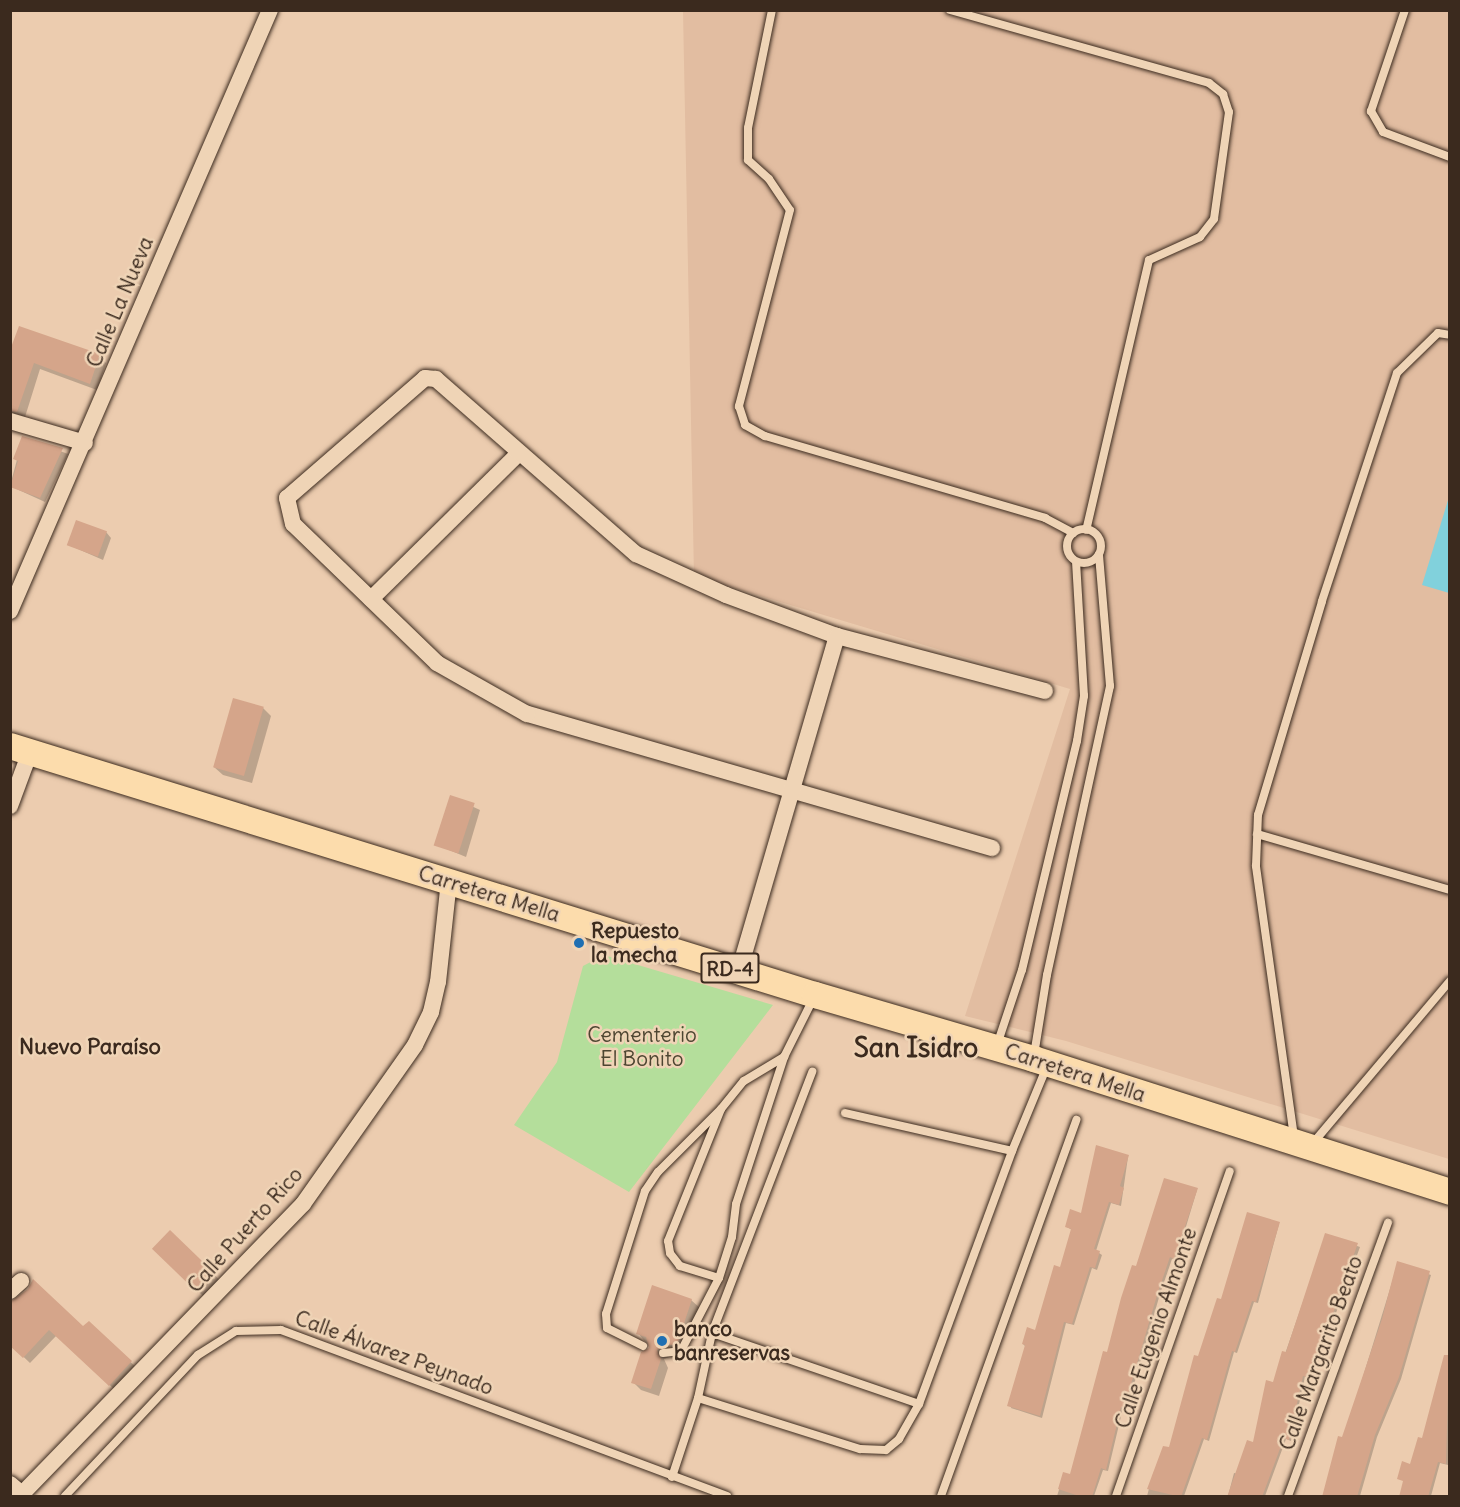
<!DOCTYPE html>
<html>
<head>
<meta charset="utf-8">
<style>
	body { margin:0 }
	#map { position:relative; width:1460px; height:1507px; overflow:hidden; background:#ecccaf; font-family:Delius,sans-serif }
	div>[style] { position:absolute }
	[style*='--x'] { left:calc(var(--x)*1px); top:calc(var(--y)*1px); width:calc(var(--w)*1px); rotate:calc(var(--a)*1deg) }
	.built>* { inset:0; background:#e2bda1 }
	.green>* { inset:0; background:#b4de9b }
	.water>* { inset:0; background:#81d1dc }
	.shadow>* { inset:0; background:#0003; transform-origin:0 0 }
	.building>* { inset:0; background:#d5a58a; transform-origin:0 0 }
	.roads { filter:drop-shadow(0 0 2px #3b2a1e) drop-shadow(0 0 2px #3b2a1e) }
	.lane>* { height:8px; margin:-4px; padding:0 4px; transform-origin:4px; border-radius:4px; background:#efd4b6 }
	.lane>.ring { margin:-4px; padding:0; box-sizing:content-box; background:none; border:8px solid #efd4b6; border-radius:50% }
	.street>* { height:16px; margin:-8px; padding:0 8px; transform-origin:8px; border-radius:8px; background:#efd4b6 }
	.primary>* { height:26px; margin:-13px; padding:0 13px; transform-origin:13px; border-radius:13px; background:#fcdcac }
	.dots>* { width:16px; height:16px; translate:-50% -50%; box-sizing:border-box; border:3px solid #efd4b6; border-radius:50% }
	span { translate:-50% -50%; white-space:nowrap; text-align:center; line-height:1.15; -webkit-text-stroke:5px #efd4b6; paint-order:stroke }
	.shield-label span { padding:2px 4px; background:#efd4b6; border:2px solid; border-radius:4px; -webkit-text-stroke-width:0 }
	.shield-label { font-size:20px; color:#3b2a1e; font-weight:700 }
	.street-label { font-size:21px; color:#3b2a1e }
	.poi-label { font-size:21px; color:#3b2a1e; font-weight:700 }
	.left { translate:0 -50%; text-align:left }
	.park-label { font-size:21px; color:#4d4531 }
	.neighbourhood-label { font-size:22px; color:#3b2a1e; font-weight:700 }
	.district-label { font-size:27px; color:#3b2a1e; font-weight:700 }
	.frame { position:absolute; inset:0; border:12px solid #3b2a1e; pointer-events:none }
</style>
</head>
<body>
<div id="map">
	<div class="built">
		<i style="clip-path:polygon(1304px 10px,1449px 11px,1449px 1159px,1066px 1041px,965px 1016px,1070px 689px,694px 576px,683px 11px)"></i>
	</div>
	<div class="green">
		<i style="clip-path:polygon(604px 955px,773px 1005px,629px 1192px,514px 1125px,557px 1062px,583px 966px)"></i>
	</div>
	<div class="water">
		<i style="clip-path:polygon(1449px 497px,1450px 593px,1449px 593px,1422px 585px)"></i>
	</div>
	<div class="shadow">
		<i style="clip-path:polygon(20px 328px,99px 356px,106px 363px,97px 390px,40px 369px,25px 417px,10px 412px,10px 355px)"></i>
		<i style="clip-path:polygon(23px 437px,68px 454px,45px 502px,10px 486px)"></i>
		<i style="clip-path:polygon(106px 532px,111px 538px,103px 560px,69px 545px)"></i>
		<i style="clip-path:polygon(263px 708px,271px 716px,252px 783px,223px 775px,214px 767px)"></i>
		<i style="clip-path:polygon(452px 797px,480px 810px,466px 857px,437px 845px)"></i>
		<i style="clip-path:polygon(1128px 1157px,1121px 1206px,1111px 1203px,1096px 1251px,1102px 1255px,1097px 1270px,1092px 1268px,1074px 1325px,1066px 1323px,1042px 1418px,1011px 1408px,1026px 1347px,1023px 1344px,1036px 1331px,1061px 1269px,1072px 1230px,1067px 1227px,1082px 1215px)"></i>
		<i style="clip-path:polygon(1197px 1190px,1176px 1260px,1172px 1259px,1160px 1294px,1127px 1409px,1123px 1408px,1108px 1471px,1103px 1470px,1094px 1496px,1057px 1496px,1064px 1474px,1071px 1476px,1137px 1268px)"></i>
		<i style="clip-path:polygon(1279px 1224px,1258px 1303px,1254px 1302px,1237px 1353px,1234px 1352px,1209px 1441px,1204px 1439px,1184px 1496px,1147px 1496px,1153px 1474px,1170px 1449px,1222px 1301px)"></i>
		<i style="left:170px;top:1232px;width:69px;height:23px;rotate:44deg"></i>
		<i style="clip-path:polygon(1326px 1235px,1360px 1247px,1312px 1379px,1305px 1377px,1291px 1441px,1286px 1439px,1265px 1496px,1228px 1496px,1234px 1473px,1239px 1474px,1254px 1444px)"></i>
		<i style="clip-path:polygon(1398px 1263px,1431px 1275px,1401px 1379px,1377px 1437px,1360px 1496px,1320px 1496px,1323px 1496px,1353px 1409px)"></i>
		<i style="clip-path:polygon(691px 1300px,700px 1308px,686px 1351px,664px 1359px,668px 1368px,659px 1396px,641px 1390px,633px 1382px,651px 1349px,638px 1333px)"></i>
		<i style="clip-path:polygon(10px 1307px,84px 1329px,89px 1323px,138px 1369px,116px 1391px,57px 1335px,30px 1363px,10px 1344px)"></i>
		<i style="clip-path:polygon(1450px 1366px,1448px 1465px,1440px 1463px,1431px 1496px,1401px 1496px)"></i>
	</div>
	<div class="building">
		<i style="clip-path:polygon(19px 326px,100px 354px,90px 384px,34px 363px,17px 412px,10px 411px,10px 350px)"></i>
		<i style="clip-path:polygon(22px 436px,63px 448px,40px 498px,10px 487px,18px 461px,13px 459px)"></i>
		<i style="left:76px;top:520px;width:33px;height:27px;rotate:20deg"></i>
		<i style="left:233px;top:698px;width:32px;height:72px;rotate:16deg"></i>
		<i style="left:450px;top:795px;width:26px;height:53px;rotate:18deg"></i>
		<i style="clip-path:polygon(1096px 1145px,1129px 1155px,1120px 1186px,1124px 1188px,1119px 1205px,1109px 1202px,1094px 1249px,1100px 1251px,1095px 1268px,1090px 1267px,1072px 1324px,1064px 1322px,1040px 1416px,1007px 1406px,1025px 1345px,1022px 1344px,1027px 1327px,1035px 1330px,1054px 1265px,1060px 1267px,1071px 1229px,1065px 1227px,1070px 1209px,1081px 1213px)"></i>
		<i style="clip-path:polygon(1164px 1178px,1198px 1188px,1174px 1259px,1170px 1257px,1158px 1292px,1124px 1408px,1121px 1407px,1106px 1470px,1101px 1468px,1092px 1497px,1082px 1497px,1058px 1489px,1063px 1472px,1070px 1474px,1103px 1351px,1107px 1352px,1121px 1298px,1132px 1265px,1136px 1266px)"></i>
		<i style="clip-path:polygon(1247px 1212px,1280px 1222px,1256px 1302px,1252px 1301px,1235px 1352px,1232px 1351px,1207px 1440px,1202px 1438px,1181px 1497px,1147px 1489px,1163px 1446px,1169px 1447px,1194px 1355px,1198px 1356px,1217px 1298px,1221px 1299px)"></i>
		<i style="left:170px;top:1230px;width:64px;height:26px;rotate:44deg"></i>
		<i style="clip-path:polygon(1325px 1233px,1358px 1243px,1310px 1378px,1303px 1376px,1289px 1440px,1284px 1438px,1262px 1497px,1227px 1497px,1247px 1440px,1253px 1442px,1266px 1380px,1273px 1382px,1282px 1351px,1286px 1352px)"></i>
		<i style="clip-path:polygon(1397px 1261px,1430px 1271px,1399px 1377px,1375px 1435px,1357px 1497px,1322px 1497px,1338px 1436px,1342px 1437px,1382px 1319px)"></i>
		<i style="clip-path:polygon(33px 1279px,83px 1326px,89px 1321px,132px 1361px,109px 1386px,49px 1330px,23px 1358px,10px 1346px,10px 1302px,28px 1289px)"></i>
		<i style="clip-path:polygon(652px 1285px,692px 1299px,677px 1345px,666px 1345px,657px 1350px,661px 1359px,651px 1389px,631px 1383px,641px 1352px,649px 1348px,646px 1337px,636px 1334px)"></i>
		<i style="clip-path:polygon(1444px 1355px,1449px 1355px,1446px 1464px,1438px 1462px,1428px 1497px,1399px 1497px,1403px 1481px,1397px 1479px,1402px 1461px,1410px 1464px,1418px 1437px,1422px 1438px)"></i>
	</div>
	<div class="roads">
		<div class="lane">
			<i style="--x:772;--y:10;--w:120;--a:101.5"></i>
			<i style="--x:748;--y:128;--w:32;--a:90"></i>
			<i style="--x:748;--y:160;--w:28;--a:42"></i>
			<i style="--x:769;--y:179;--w:37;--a:56"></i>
			<i style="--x:790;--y:210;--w:203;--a:104.6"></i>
			<i style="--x:739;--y:406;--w:20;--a:72"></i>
			<i style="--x:745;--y:425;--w:23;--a:29"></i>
			<i style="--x:765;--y:436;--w:292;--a:16.3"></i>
			<i style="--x:1045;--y:518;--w:32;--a:28"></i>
			<i style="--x:950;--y:10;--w:269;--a:15.7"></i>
			<i style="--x:1209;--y:83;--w:18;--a:38"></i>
			<i style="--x:1223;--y:94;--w:19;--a:72"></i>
			<i style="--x:1229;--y:112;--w:108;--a:98"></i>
			<i style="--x:1214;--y:219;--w:23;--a:128"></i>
			<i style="--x:1200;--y:237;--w:56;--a:155.7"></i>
			<i style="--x:1149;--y:260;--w:277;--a:103.1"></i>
			<i style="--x:1405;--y:10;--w:107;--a:108.6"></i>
			<i style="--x:1371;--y:111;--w:24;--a:60"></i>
			<i style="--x:1383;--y:132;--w:72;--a:20.5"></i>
			<i class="ring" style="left:1067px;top:529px;width:26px;height:26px"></i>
			<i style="--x:1257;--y:834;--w:201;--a:16.2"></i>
			<i style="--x:997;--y:1045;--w:79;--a:-71.6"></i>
			<i style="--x:1022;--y:970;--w:236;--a:-76.5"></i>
			<i style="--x:1077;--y:741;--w:46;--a:-81.2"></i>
			<i style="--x:1084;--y:696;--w:134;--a:-93.4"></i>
			<i style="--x:1034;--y:1055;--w:81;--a:-80.8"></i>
			<i style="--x:1047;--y:975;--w:296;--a:-77.7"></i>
			<i style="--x:1110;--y:686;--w:132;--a:-94.8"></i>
			<i style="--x:845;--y:1113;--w:171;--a:12.8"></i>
			<i style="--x:1294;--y:1137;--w:274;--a:-98"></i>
			<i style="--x:1256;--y:866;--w:51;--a:-87.8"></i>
			<i style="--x:1258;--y:815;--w:223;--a:-73.3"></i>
			<i style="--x:1322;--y:601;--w:240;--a:-71.8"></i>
			<i style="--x:1397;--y:373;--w:57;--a:-44.3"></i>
			<i style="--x:1438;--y:333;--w:12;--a:9"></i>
			<i style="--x:1313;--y:1143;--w:212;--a:-49.8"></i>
			<i style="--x:719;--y:1278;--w:41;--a:-162.9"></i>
			<i style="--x:680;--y:1266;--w:16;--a:-128"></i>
			<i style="--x:670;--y:1253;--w:12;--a:-99"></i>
			<i style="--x:668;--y:1241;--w:142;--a:-68.1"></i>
			<i style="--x:721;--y:1109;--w:36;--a:-51"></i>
			<i style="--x:744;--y:1081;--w:47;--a:-31"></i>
			<i style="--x:712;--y:1333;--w:219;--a:18.9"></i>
			<i style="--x:643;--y:1346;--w:40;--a:-153.4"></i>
			<i style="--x:607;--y:1328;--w:14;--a:-94"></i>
			<i style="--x:606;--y:1314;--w:129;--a:-72.4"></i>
			<i style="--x:645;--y:1191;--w:23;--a:-56"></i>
			<i style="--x:658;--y:1172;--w:89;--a:-45"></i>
			<i style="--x:663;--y:1353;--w:18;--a:-6"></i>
			<i style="--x:681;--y:1351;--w:82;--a:-62.5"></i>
			<i style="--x:719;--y:1278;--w:43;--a:-72.4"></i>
			<i style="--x:732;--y:1237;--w:33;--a:-83"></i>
			<i style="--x:736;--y:1204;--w:155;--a:-71.9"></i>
			<i style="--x:784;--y:1057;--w:67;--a:-63.4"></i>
			<i style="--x:698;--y:1398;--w:170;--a:17.5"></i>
			<i style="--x:860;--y:1449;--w:26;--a:2"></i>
			<i style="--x:886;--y:1450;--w:17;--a:-40"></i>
			<i style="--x:899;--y:1439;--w:40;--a:-60.3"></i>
			<i style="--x:919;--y:1404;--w:270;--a:-69.8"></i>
			<i style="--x:1012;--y:1151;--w:92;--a:-67.6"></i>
			<i style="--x:672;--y:1477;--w:83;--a:-71.8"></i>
			<i style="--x:698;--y:1398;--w:66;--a:-77.8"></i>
			<i style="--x:712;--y:1333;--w:280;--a:-69"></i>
			<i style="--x:65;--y:1496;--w:194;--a:-46.7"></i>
			<i style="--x:198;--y:1355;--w:45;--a:-32.3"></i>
			<i style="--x:236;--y:1331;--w:45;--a:-1.3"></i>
			<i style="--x:281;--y:1330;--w:476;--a:20.4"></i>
			<i style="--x:941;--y:1496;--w:400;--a:-70.2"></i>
			<i style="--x:1116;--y:1496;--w:344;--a:-70.7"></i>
			<i style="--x:1288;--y:1496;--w:291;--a:-69.9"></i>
		</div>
		<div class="street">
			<i style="--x:10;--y:421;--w:78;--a:16.3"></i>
			<i style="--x:371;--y:599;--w:208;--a:-44.6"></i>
			<i style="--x:10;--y:611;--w:655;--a:-66.61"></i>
			<i style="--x:10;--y:806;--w:58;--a:-69.7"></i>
			<i style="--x:992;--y:848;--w:484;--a:-163.9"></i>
			<i style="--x:527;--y:714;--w:103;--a:-150.5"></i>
			<i style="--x:437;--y:663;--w:200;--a:-136"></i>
			<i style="--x:293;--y:524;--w:27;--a:-103"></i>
			<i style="--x:287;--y:498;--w:183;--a:-41"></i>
			<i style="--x:425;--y:378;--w:11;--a:5"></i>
			<i style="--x:436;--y:379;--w:266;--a:41.2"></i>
			<i style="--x:636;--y:554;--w:99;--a:24.5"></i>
			<i style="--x:726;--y:595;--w:118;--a:20.3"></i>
			<i style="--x:837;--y:636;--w:215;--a:14.8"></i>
			<i style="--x:739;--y:971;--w:349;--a:-73.7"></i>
			<i style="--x:10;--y:1291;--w:15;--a:-42"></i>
			<i style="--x:10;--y:1484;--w:16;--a:40"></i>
			<i style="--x:20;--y:1496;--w:407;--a:-45.9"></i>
			<i style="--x:303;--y:1204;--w:194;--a:-54.8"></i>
			<i style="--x:415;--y:1045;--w:37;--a:-64"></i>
			<i style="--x:431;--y:1012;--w:31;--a:-77"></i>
			<i style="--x:438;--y:982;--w:102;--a:-83.8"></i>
		</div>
		<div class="primary">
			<i style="--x:10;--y:746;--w:843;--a:17.19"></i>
			<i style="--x:815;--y:995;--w:228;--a:16.3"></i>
			<i style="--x:1034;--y:1059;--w:437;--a:17.7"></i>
		</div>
	</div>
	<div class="dots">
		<i style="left:579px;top:943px;background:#1f6fb2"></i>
		<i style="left:662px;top:1341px;background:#1f6fb2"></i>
	</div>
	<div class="shield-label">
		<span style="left:730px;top:968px">RD-4</span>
	</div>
	<div class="street-label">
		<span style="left:120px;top:302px;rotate:-67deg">Calle La Nueva</span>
		<span style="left:489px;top:894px;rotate:17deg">Carretera Mella</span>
		<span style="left:1075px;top:1073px;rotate:18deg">Carretera Mella</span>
		<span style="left:245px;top:1230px;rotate:-48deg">Calle Puerto Rico</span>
		<span style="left:1156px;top:1328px;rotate:-71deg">Calle Eugenio Almonte</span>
		<span style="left:394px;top:1353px;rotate:20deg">Calle Álvarez Peynado</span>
		<span style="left:1321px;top:1353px;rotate:-70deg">Calle Margarito Beato</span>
	</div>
	<div class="poi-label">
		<span class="left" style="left:591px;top:943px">Repuesto<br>la mecha</span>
		<span class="left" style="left:674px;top:1341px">banco<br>banreservas</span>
	</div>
	<div class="park-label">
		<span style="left:642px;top:1047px">Cementerio<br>El Bonito</span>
	</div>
	<div class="neighbourhood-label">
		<span style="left:90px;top:1047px">Nuevo Paraíso</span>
	</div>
	<div class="district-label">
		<span style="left:916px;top:1048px">San Isidro</span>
	</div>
	<div class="frame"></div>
</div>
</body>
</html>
